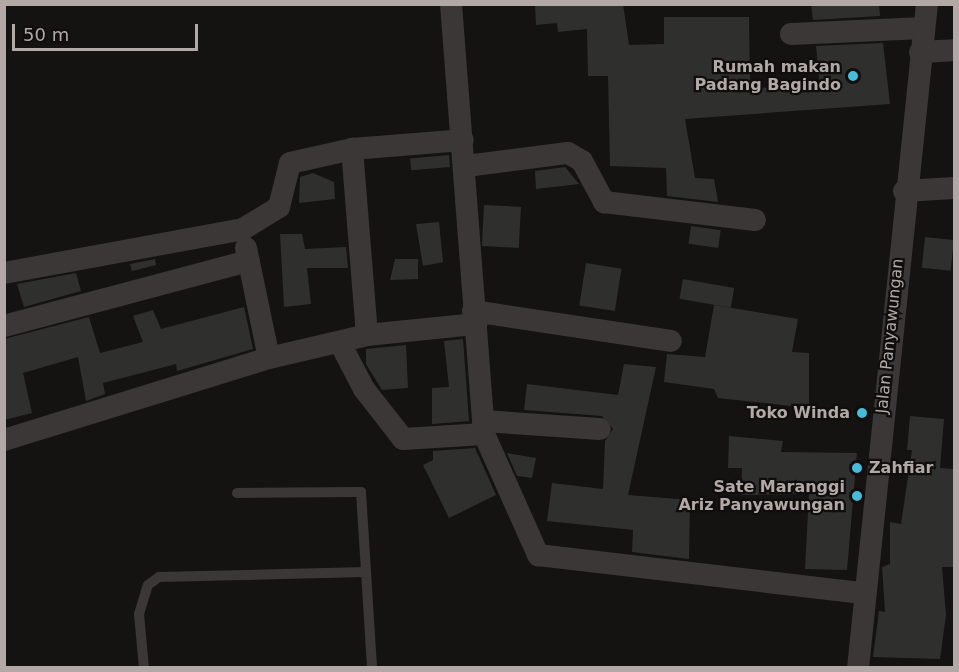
<!DOCTYPE html>
<html>
<head>
<meta charset="utf-8">
<style>
	body { margin:0 }
	#map { position:relative; width:959px; height:672px; overflow:hidden; background:#141312; font-family:"DejaVu Sans",sans-serif }
	div>[style] { position:absolute }
	[style*='--x'] { left:calc(var(--x)*1px); top:calc(var(--y)*1px); width:calc(var(--w)*1px); rotate:calc(var(--a)*1deg) }
	.building>* { inset:0; background:#2f2f2d; transform-origin:0 0 }
	.lane>* { height:10px; margin:-5px; padding:0 5px; transform-origin:5px; border-radius:5px; background:#3a3736 }
	.street>* { height:22px; margin:-11px; padding:0 11px; transform-origin:11px; border-radius:11px; background:#3a3736 }
	.dots>* { width:16px; height:16px; translate:-50% -50%; box-sizing:border-box; border:3px solid #0f0e0d; border-radius:50% }
	span { translate:-50% -50%; white-space:nowrap; text-align:center; line-height:1.15; -webkit-text-stroke:4.5px #0f0e0d; paint-order:stroke }
	.poi-label { font-size:16px; color:#b2a9a6; font-weight:700 }
	.right { translate:-100% -50%; text-align:right }
	.left { translate:0 -50%; text-align:left }
	.street-label { font-size:16px; color:#b2a9a6 }
	.frame { position:absolute; inset:0; border:6px solid #b2a9a6; pointer-events:none }
	.scale { position:absolute; left:12px; top:24px; width:186px; height:27px; box-sizing:border-box; border:3px solid #b2a9a6; border-top:0; padding-left:8px; font-size:18px; line-height:21px; white-space:nowrap; color:#b2a9a6; -webkit-text-stroke:4px #0f0e0d; paint-order:stroke }
</style>
</head>
<body>
<div id="map">
	<div class="building">
		<i style="clip-path:polygon(535px 4px,623px 4px,629px 45px,664px 44px,664px 17px,749px 17px,750px 88px,820px 87px,816px 46px,883px 43px,890px 104px,685px 119px,695px 178px,714px 179px,718px 202px,667px 196px,666px 168px,610px 166px,608px 76px,588px 76px,587px 29px,558px 32px,557px 23px,536px 25px)"></i>
		<i style="clip-path:polygon(811px 4px,879px 4px,880px 16px,813px 20px)"></i>
		<i style="left:449px;top:155px;width:12px;height:39px;rotate:85deg"></i>
		<i style="clip-path:polygon(565px 167px,579px 184px,536px 189px,535px 171px)"></i>
		<i style="clip-path:polygon(313px 173px,334px 182px,335px 199px,299px 203px,300px 177px)"></i>
		<i style="left:484px;top:205px;width:37px;height:41px;rotate:3deg"></i>
		<i style="clip-path:polygon(439px 222px,443px 262px,423px 266px,416px 224px)"></i>
		<i style="left:691px;top:226px;width:30px;height:18px;rotate:8deg"></i>
		<i style="clip-path:polygon(280px 234px,302px 234px,305px 249px,346px 247px,348px 268px,307px 268px,311px 304px,284px 307px)"></i>
		<i style="left:925px;top:237px;width:29px;height:31px;rotate:6deg"></i>
		<i style="clip-path:polygon(155px 259px,156px 265px,132px 271px,130px 264px)"></i>
		<i style="clip-path:polygon(395px 259px,418px 259px,418px 279px,390px 280px)"></i>
		<i style="left:586px;top:263px;width:36px;height:43px;rotate:9deg"></i>
		<i style="clip-path:polygon(76px 273px,81px 291px,24px 307px,17px 284px)"></i>
		<i style="left:683px;top:279px;width:52px;height:20px;rotate:10deg"></i>
		<i style="clip-path:polygon(714px 305px,798px 319px,792px 352px,809px 353px,809px 408px,718px 398px,714px 389px,664px 382px,667px 354px,705px 357px)"></i>
		<i style="clip-path:polygon(244px 307px,253px 349px,177px 371px,176px 364px,103px 383px,105px 394px,86px 401px,78px 357px,23px 373px,32px 413px,4px 420px,4px 339px,89px 317px,100px 353px,143px 342px,133px 316px,153px 310px,161px 329px)"></i>
		<i style="clip-path:polygon(463px 339px,469px 421px,432px 424px,432px 388px,449px 387px,444px 341px)"></i>
		<i style="clip-path:polygon(406px 345px,408px 388px,382px 390px,366px 364px,366px 349px)"></i>
		<i style="clip-path:polygon(624px 364px,656px 367px,628px 495px,690px 500px,689px 559px,632px 552px,633px 530px,547px 521px,552px 483px,603px 489px,605px 441px,613px 429px,602px 416px,524px 410px,527px 384px,618px 395px)"></i>
		<i style="clip-path:polygon(910px 416px,944px 419px,940px 468px,954px 469px,954px 567px,942px 567px,946px 615px,940px 659px,873px 657px,879px 611px,885px 612px,882px 567px,890px 564px,890px 522px,901px 524px,912px 450px,907px 450px)"></i>
		<i style="clip-path:polygon(729px 436px,783px 441px,781px 452px,857px 453px,847px 570px,805px 569px,809px 494px,741px 495px,742px 468px,728px 468px)"></i>
		<i style="clip-path:polygon(475px 448px,496px 495px,449px 518px,423px 465px,433px 460px,433px 451px)"></i>
		<i style="clip-path:polygon(507px 453px,536px 458px,532px 478px,517px 476px)"></i>
	</div>
	<div class="lane">
		<i style="--x:237;--y:493;--w:124;--a:-0.5"></i>
		<i style="--x:361;--y:492;--w:176;--a:86.4"></i>
		<i style="--x:144;--y:668;--w:54;--a:-95.3"></i>
		<i style="--x:139;--y:614;--w:30;--a:-73"></i>
		<i style="--x:148;--y:585;--w:14;--a:-36"></i>
		<i style="--x:159;--y:577;--w:207;--a:-1.4"></i>
	</div>
	<div class="street">
		<i style="--x:451;--y:4;--w:431;--a:85.6"></i>
		<i style="--x:484;--y:434;--w:133;--a:65.9"></i>
		<i style="--x:538;--y:555;--w:327;--a:6.7"></i>
		<i style="--x:791;--y:34;--w:132;--a:-2.6"></i>
		<i style="--x:920;--y:52;--w:34;--a:-3"></i>
		<i style="--x:466;--y:166;--w:103;--a:-7.3"></i>
		<i style="--x:568;--y:153;--w:16;--a:30"></i>
		<i style="--x:582;--y:161;--w:47;--a:61.8"></i>
		<i style="--x:604;--y:202;--w:152;--a:6.8"></i>
		<i style="--x:904;--y:191;--w:50;--a:-3.4"></i>
		<i style="--x:246;--y:248;--w:112;--a:78.2"></i>
		<i style="--x:4;--y:273;--w:243;--a:-10.4"></i>
		<i style="--x:243;--y:229;--w:42;--a:-31.4"></i>
		<i style="--x:279;--y:207;--w:45;--a:-76"></i>
		<i style="--x:290;--y:163;--w:64;--a:-12.7"></i>
		<i style="--x:473;--y:311;--w:200;--a:8.6"></i>
		<i style="--x:4;--y:326;--w:253;--a:-14.9"></i>
		<i style="--x:367;--y:335;--w:187;--a:-94.6"></i>
		<i style="--x:352;--y:149;--w:111;--a:-4.6"></i>
		<i style="--x:341;--y:345;--w:50;--a:62.4"></i>
		<i style="--x:364;--y:389;--w:63;--a:52"></i>
		<i style="--x:403;--y:439;--w:81;--a:-3.5"></i>
		<i style="--x:483;--y:421;--w:117;--a:3.9"></i>
		<i style="--x:4;--y:440;--w:277;--a:-17.2"></i>
		<i style="--x:269;--y:358;--w:101;--a:-13.2"></i>
		<i style="--x:367;--y:335;--w:110;--a:-5.8"></i>
		<i style="--x:858;--y:668;--w:668;--a:-84.07"></i>
	</div>
	<div class="dots">
		<i style="left:853px;top:76px;background:#45bcd9"></i>
		<i style="left:862px;top:413px;background:#45bcd9"></i>
		<i style="left:857px;top:468px;background:#45bcd9"></i>
		<i style="left:857px;top:496px;background:#45bcd9"></i>
	</div>
	<div class="poi-label">
		<span class="right" style="left:841px;top:76px">Rumah makan<br>Padang Bagindo</span>
		<span class="right" style="left:850px;top:413px">Toko Winda</span>
		<span class="left" style="left:869px;top:468px">Zahfiar</span>
		<span class="right" style="left:845px;top:496px">Sate Maranggi<br>Ariz Panyawungan</span>
	</div>
	<div class="street-label">
		<span style="left:890px;top:336px;rotate:-84deg">Jalan Panyawungan</span>
	</div>
	<div class="frame"></div>
	<div class="scale">50 m</div>
</div>
</body>
</html>
